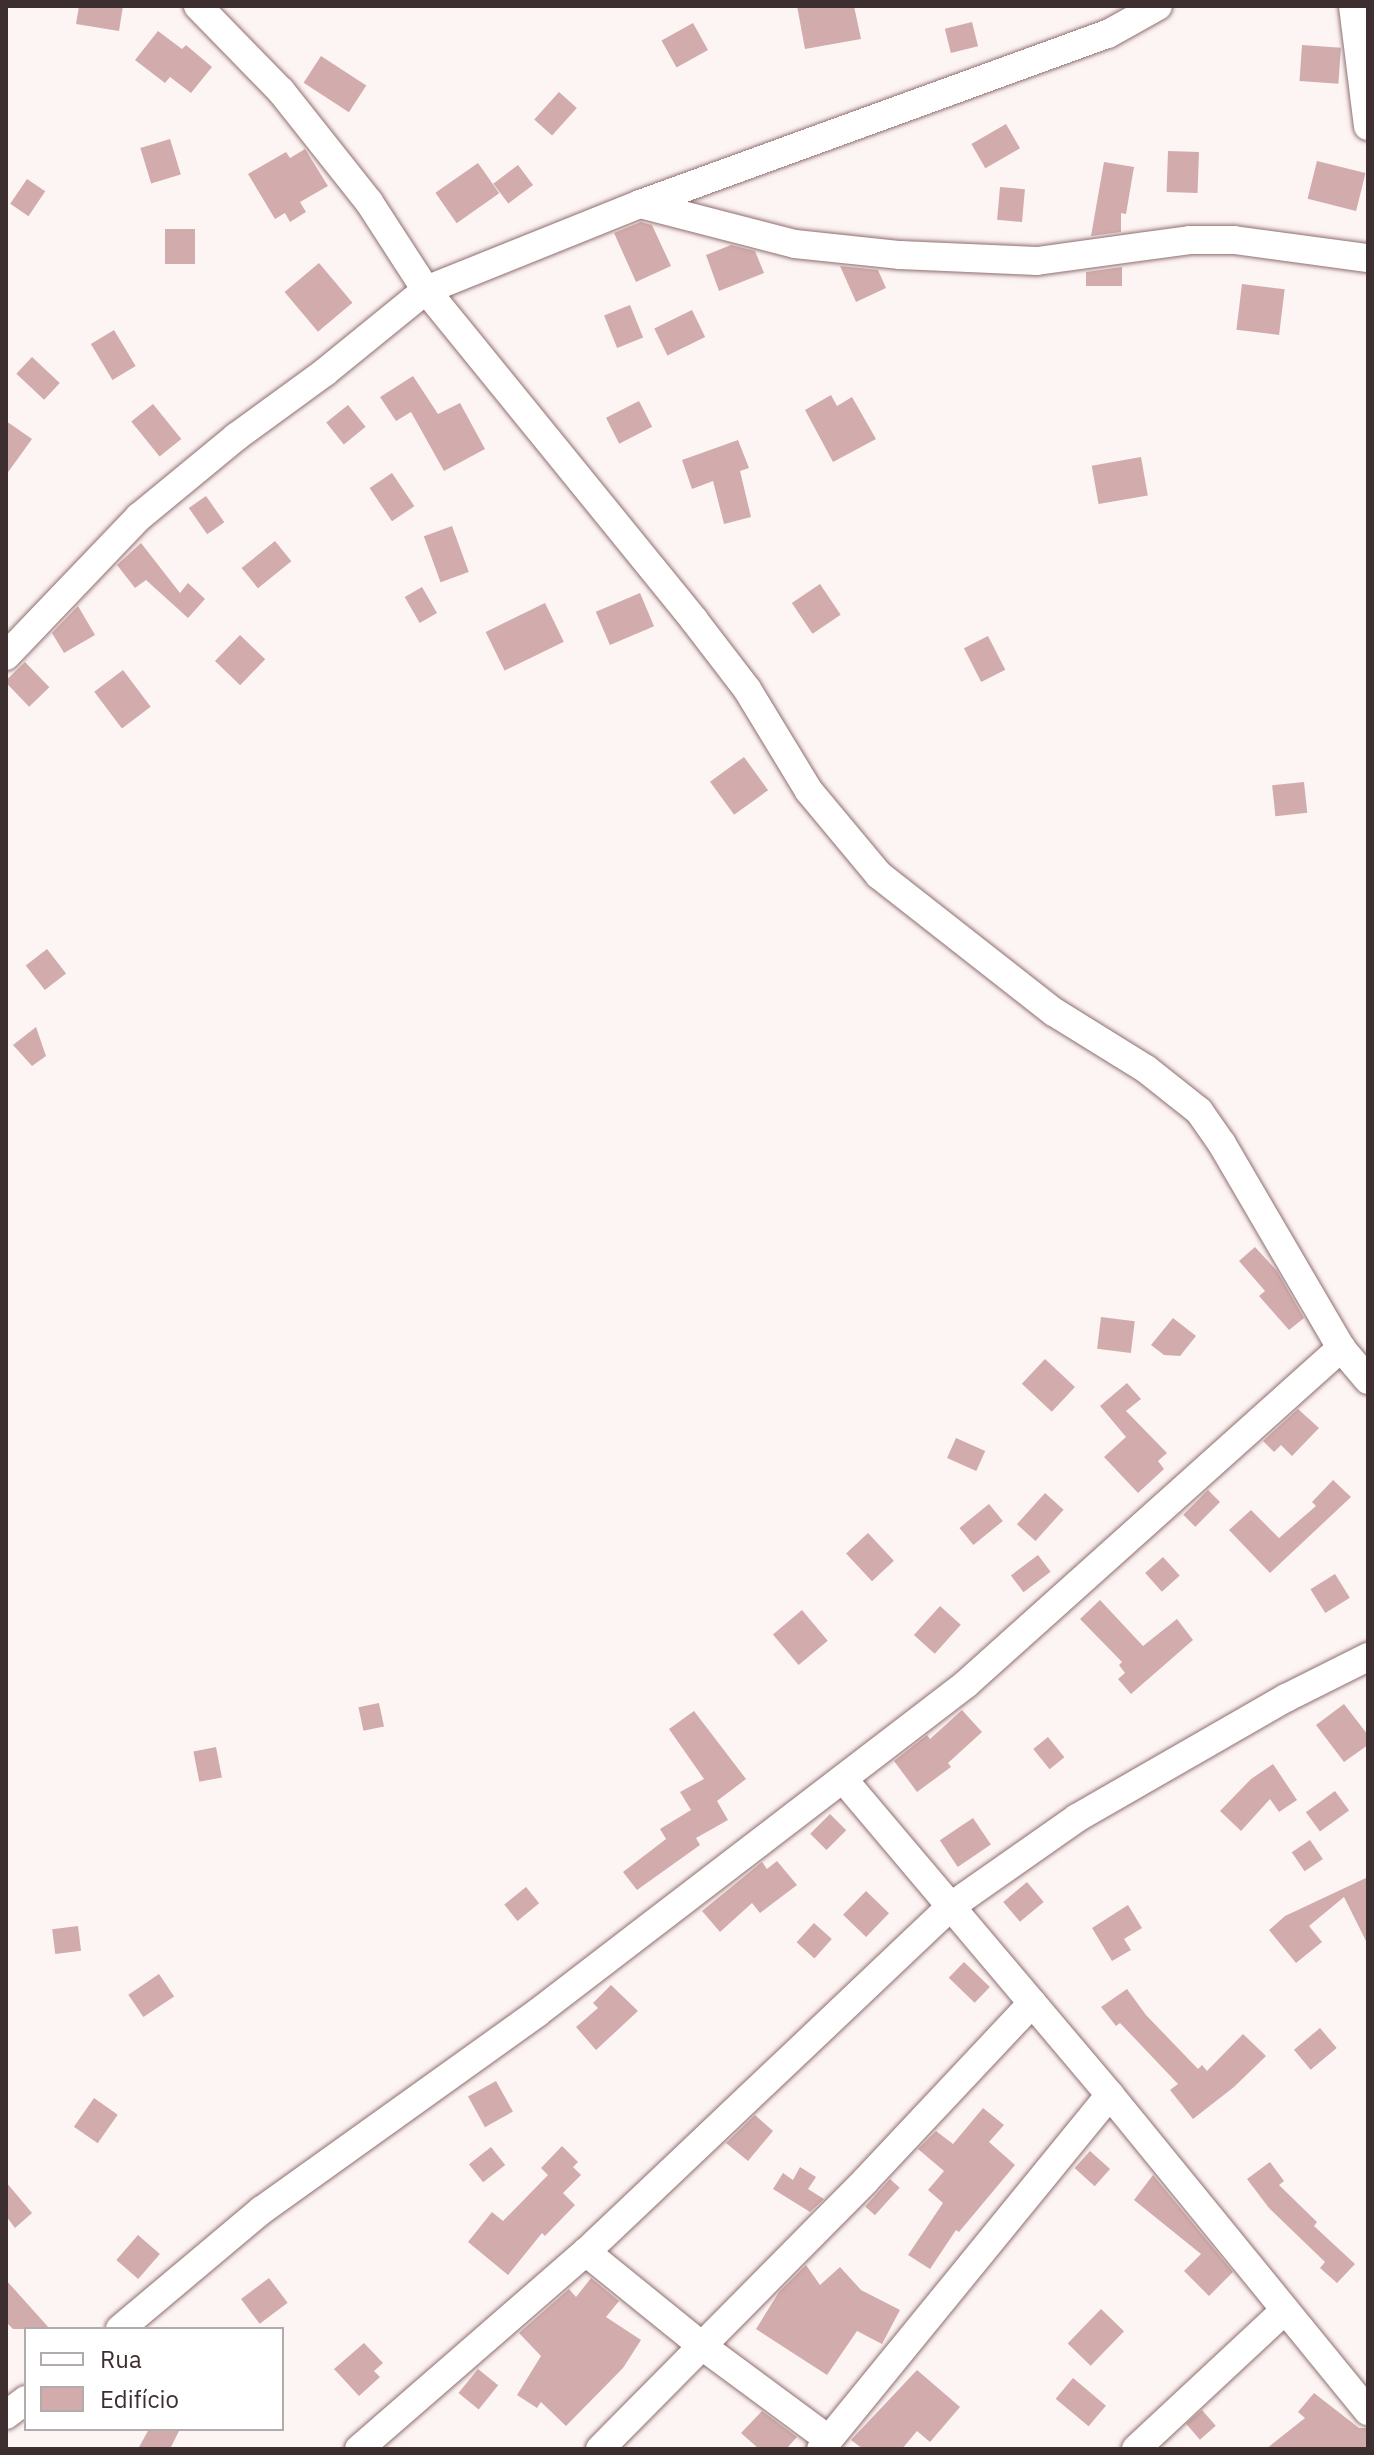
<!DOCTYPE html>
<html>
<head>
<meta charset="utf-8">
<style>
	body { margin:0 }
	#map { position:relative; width:1374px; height:2455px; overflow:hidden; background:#fdf4f4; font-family:"IBM Plex Sans",sans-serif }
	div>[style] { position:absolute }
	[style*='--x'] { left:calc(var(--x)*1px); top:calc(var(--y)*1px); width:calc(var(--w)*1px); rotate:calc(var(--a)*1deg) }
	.building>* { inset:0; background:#d2acac; transform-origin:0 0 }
	.roads { filter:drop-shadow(0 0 2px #906e6e) drop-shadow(0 0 2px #906e6e) }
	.minor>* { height:28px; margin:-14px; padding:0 14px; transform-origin:14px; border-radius:14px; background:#fff }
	span { translate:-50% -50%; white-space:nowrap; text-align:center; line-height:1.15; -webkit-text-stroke:6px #fff; paint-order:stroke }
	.frame { position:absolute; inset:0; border:8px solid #3d2e2f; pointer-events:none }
	.legend { position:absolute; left:24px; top:2327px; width:260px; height:104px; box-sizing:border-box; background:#fff; border:2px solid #b1abac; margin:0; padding:10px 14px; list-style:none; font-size:24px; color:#3d2e2f }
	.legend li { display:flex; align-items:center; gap:16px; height:40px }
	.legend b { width:40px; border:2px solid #b1abac }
</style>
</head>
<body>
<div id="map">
	<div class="building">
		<i style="clip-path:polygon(79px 6px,123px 6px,119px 31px,76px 24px)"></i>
		<i style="clip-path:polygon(797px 6px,854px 6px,861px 39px,805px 49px)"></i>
		<i style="left:972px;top:22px;width:25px;height:28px;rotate:76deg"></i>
		<i style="left:693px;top:23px;width:31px;height:36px;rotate:61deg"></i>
		<i style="clip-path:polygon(158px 31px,182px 49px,186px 45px,212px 67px,191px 93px,170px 77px,165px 83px,135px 60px)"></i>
		<i style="left:1302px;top:45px;width:39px;height:36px;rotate:4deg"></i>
		<i style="left:321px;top:56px;width:54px;height:32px;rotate:33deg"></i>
		<i style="left:559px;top:92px;width:24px;height:37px;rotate:42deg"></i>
		<i style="left:1006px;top:124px;width:28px;height:40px;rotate:60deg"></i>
		<i style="left:170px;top:139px;width:37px;height:31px;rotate:73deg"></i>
		<i style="clip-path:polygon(305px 149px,328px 186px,300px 202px,306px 212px,290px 222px,285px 213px,275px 219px,248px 174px,286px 152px,290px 158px)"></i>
		<i style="left:1168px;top:151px;width:31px;height:41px;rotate:2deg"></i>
		<i style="left:1317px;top:161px;width:50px;height:39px;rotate:14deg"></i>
		<i style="clip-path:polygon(1104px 162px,1134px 167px,1126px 214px,1121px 213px,1121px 232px,1091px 236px)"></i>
		<i style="left:478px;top:163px;width:37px;height:52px;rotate:55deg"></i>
		<i style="left:518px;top:165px;width:25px;height:31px;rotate:53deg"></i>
		<i style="left:27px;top:179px;width:22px;height:30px;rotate:34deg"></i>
		<i style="left:1000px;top:187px;width:25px;height:33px;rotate:5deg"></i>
		<i style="clip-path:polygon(641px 222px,652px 225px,671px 266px,636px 282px,614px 233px)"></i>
		<i style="left:165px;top:229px;width:30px;height:35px"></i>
		<i style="clip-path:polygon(731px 245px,755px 251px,764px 273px,719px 291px,706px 255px)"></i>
		<i style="left:319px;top:263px;width:52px;height:45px;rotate:50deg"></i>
		<i style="clip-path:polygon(840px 266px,878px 270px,886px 288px,856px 302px)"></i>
		<i style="clip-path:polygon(1122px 267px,1122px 286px,1086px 286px,1086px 272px)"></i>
		<i style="left:1242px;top:284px;width:43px;height:46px;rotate:7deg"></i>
		<i style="left:630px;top:305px;width:35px;height:28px;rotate:68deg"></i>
		<i style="left:692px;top:310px;width:30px;height:42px;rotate:64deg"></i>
		<i style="left:114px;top:330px;width:42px;height:27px;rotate:59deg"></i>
		<i style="left:32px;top:357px;width:38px;height:23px;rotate:43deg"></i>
		<i style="clip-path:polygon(413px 376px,438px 414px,460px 403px,485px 449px,444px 471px,411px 412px,396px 421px,380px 397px)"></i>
		<i style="clip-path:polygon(831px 395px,837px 406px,852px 397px,876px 439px,833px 462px,805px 410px)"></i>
		<i style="left:639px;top:401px;width:29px;height:37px;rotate:63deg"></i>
		<i style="left:153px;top:404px;width:45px;height:28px;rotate:51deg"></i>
		<i style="left:348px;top:405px;width:28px;height:28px;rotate:51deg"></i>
		<i style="clip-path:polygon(6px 421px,32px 439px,6px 475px)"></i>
		<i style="clip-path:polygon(738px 440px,749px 468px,740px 471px,751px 517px,724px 524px,713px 481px,692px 489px,682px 460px)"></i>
		<i style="left:1141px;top:457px;width:39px;height:50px;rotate:80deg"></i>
		<i style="left:392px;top:473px;width:40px;height:27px;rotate:56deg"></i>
		<i style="left:206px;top:496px;width:32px;height:21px;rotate:55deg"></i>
		<i style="left:452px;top:526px;width:49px;height:30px;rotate:70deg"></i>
		<i style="left:275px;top:541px;width:26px;height:43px;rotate:51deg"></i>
		<i style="clip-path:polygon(141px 543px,180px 593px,188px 583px,205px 599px,188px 618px,146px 580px,135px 588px,117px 565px)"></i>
		<i style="left:820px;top:584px;width:37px;height:34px;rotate:56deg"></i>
		<i style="left:422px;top:587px;width:30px;height:20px;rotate:60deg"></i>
		<i style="left:640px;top:593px;width:36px;height:48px;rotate:67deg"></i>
		<i style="left:545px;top:603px;width:43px;height:66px;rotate:64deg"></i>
		<i style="clip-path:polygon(78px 606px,95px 635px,64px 653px,52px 633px)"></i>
		<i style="left:240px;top:635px;width:35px;height:36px;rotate:44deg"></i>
		<i style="left:988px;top:636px;width:38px;height:27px;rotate:63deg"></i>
		<i style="left:25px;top:662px;width:35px;height:28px;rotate:46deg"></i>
		<i style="left:123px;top:670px;width:46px;height:36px;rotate:53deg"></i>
		<i style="left:744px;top:757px;width:41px;height:42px;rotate:54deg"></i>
		<i style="left:1304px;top:782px;width:31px;height:32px;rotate:84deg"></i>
		<i style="left:47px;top:949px;width:31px;height:27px;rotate:52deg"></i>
		<i style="clip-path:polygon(36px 1027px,46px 1056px,32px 1066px,13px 1045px)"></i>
		<i style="clip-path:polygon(1255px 1247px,1277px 1271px,1304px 1318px,1289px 1330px,1259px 1296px,1265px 1291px,1239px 1261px)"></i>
		<i style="left:1101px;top:1317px;width:34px;height:32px;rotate:7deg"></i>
		<i style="clip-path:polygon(1173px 1318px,1196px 1336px,1180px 1356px,1164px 1355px,1151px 1345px)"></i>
		<i style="left:1045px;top:1359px;width:41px;height:34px;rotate:43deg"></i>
		<i style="clip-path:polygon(1127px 1383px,1141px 1399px,1126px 1411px,1167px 1453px,1158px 1461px,1164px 1469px,1138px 1493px,1104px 1457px,1126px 1437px,1100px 1406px)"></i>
		<i style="clip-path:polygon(1298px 1409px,1319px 1428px,1292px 1456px,1281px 1445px,1274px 1452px,1263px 1441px)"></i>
		<i style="left:956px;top:1438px;width:32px;height:22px;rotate:24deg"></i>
		<i style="clip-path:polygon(1333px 1480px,1351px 1497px,1270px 1573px,1229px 1530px,1251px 1510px,1279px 1538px,1316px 1506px,1312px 1502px)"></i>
		<i style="left:1208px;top:1490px;width:17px;height:35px;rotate:45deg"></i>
		<i style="left:1045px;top:1493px;width:25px;height:42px;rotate:42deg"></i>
		<i style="left:989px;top:1504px;width:22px;height:38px;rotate:51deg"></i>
		<i style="left:868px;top:1533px;width:38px;height:30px;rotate:47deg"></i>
		<i style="left:1038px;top:1555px;width:21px;height:34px;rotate:53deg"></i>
		<i style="left:1163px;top:1557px;width:25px;height:24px;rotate:48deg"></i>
		<i style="left:1335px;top:1574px;width:28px;height:29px;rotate:58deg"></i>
		<i style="clip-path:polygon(1100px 1600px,1143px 1646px,1177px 1619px,1193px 1640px,1131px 1694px,1118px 1679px,1125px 1673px,1119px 1665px,1122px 1662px,1080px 1619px)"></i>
		<i style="left:940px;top:1606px;width:28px;height:39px;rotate:42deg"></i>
		<i style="left:802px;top:1610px;width:40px;height:38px;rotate:50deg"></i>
		<i style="left:379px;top:1703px;width:24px;height:21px;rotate:78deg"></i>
		<i style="clip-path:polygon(1344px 1704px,1368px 1735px,1368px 1745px,1344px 1762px,1316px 1725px)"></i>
		<i style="clip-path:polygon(962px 1710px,982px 1732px,948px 1763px,951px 1767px,917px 1792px,894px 1761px,927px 1735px,930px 1739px)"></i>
		<i style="clip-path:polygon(694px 1711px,746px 1779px,717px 1801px,728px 1820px,696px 1838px,700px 1845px,637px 1890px,623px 1872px,666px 1839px,660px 1829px,691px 1810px,680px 1792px,704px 1779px,669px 1729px)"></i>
		<i style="left:1048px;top:1737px;width:26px;height:19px;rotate:51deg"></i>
		<i style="left:216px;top:1747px;width:31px;height:23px;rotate:79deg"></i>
		<i style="clip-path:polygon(1273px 1764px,1297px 1800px,1279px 1812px,1270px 1799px,1241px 1831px,1220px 1811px,1251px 1779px)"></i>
		<i style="left:1335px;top:1791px;width:24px;height:36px;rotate:54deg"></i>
		<i style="left:830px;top:1814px;width:23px;height:28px;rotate:45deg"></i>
		<i style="left:973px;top:1818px;width:32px;height:40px;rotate:56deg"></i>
		<i style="left:1310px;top:1840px;width:23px;height:22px;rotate:56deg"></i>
		<i style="clip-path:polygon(777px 1861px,797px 1885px,760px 1913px,752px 1903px,720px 1932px,702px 1911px,762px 1862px,767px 1869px)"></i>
		<i style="clip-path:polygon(1368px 1877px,1368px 1945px,1344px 1897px,1309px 1926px,1322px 1942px,1296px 1963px,1269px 1930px,1285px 1916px)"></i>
		<i style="left:1027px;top:1882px;width:26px;height:31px;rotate:50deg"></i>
		<i style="left:526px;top:1887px;width:21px;height:28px;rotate:51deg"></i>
		<i style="left:866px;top:1891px;width:32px;height:33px;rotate:44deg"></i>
		<i style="clip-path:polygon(1128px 1905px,1142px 1928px,1124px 1939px,1131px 1950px,1112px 1961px,1092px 1928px)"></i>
		<i style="left:814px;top:1923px;width:24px;height:26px;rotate:42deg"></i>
		<i style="left:78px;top:1926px;width:25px;height:26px;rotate:83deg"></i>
		<i style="left:964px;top:1962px;width:36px;height:22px;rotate:44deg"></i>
		<i style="left:159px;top:1974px;width:27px;height:37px;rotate:56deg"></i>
		<i style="clip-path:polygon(611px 1985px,638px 2011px,596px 2050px,576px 2027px,598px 2008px,593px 2003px)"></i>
		<i style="clip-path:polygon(1127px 1989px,1146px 2015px,1198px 2069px,1202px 2065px,1207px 2071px,1243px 2034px,1266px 2056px,1234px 2087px,1193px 2119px,1170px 2090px,1178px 2084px,1120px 2023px,1116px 2026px,1101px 2007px)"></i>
		<i style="left:1320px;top:2028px;width:26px;height:34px;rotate:50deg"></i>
		<i style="left:496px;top:2081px;width:35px;height:32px;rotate:61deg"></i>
		<i style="left:94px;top:2098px;width:29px;height:35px;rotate:35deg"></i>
		<i style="clip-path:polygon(983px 2108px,1004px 2125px,989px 2142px,1015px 2165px,959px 2232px,956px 2230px,930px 2269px,908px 2255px,943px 2203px,928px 2190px,944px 2171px,918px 2149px,936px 2131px,953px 2144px)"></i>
		<i style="clip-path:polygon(755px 2115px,773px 2131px,748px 2161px,726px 2143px)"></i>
		<i style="clip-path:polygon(562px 2146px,578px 2162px,573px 2167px,581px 2175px,563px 2193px,575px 2205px,545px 2236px,542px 2233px,508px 2275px,468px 2242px,492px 2212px,503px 2221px,548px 2175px,541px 2168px)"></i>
		<i style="left:491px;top:2147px;width:23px;height:28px;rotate:52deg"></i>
		<i style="left:1090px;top:2151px;width:27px;height:23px;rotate:42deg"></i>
		<i style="clip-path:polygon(1270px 2162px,1284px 2181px,1279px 2185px,1317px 2222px,1314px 2226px,1355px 2264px,1337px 2283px,1320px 2268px,1325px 2262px,1269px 2208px,1247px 2179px)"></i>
		<i style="clip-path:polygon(800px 2167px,816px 2177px,808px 2189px,824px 2199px,810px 2212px,773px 2189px,783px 2173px,793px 2180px)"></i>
		<i style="clip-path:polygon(1153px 2175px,1233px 2272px,1209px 2296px,1184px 2271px,1201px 2254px,1134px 2200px)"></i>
		<i style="left:890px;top:2179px;width:13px;height:37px;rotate:42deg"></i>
		<i style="clip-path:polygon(6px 2182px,32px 2213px,15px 2228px,6px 2216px)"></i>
		<i style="left:138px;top:2235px;width:29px;height:33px;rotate:41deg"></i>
		<i style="clip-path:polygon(806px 2265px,820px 2285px,840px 2267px,861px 2290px,900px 2310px,882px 2344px,857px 2331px,827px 2375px,756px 2329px,779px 2292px)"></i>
		<i style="left:269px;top:2278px;width:31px;height:35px;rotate:53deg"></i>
		<i style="clip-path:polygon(591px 2278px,619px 2301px,606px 2317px,641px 2340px,623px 2368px,566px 2426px,541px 2402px,537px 2408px,517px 2395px,541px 2356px,519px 2333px,569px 2289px,576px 2297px)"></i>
		<i style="clip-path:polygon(6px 2280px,50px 2329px,13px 2329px,6px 2322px)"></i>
		<i style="left:1101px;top:2309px;width:32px;height:48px;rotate:44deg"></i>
		<i style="clip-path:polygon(364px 2343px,383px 2363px,374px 2371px,380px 2377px,359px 2396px,334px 2369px)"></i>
		<i style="left:478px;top:2369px;width:26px;height:31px;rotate:39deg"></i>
		<i style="clip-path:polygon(917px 2370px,960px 2407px,930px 2442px,917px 2431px,902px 2449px,863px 2449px,851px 2440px)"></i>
		<i style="left:1073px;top:2378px;width:43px;height:27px;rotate:40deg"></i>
		<i style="clip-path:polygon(1314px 2393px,1359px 2428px,1368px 2428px,1368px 2449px,1266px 2449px,1305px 2418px,1298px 2412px)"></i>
		<i style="left:1202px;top:2410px;width:21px;height:21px;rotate:49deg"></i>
		<i style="clip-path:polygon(762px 2411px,797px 2437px,786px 2449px,759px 2449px,741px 2433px)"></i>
		<i style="clip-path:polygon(149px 2429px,180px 2429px,170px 2449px,138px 2449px)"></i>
	</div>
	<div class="roads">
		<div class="minor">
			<i style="--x:198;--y:6;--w:119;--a:45.7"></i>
			<i style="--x:281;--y:91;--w:142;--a:51.6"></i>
			<i style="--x:369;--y:202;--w:105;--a:57.1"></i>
			<i style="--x:426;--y:290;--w:425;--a:50.9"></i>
			<i style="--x:694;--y:620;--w:87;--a:52.5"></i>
			<i style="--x:747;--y:689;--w:119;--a:58.7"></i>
			<i style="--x:809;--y:791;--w:109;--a:50.2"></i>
			<i style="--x:879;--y:875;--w:222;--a:38.1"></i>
			<i style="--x:1054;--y:1012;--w:108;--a:31.8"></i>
			<i style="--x:1146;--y:1069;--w:68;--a:38.4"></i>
			<i style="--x:1199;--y:1111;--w:40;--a:55.1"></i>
			<i style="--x:1222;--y:1144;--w:236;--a:59.7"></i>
			<i style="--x:1353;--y:6;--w:121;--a:82.9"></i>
			<i style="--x:640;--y:204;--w:160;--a:14.5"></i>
			<i style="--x:795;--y:244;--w:106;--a:6"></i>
			<i style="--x:900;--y:255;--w:137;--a:2.5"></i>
			<i style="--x:1037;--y:261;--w:154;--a:-7.8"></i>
			<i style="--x:1190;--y:240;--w:44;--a:0"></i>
			<i style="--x:1234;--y:240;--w:135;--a:7.7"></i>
			<i style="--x:6;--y:656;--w:192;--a:-46.3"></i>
			<i style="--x:139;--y:517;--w:126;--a:-39.5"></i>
			<i style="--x:236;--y:437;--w:110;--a:-36.1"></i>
			<i style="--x:325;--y:372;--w:130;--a:-39.1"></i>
			<i style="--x:426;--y:290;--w:231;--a:-21.9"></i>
			<i style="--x:640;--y:204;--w:498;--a:-20"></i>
			<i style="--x:1108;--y:34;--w:57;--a:-29.2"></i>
			<i style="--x:843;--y:1779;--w:414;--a:49.8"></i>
			<i style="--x:1110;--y:2095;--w:408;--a:50.8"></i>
			<i style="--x:586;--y:2252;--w:148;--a:39"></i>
			<i style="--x:701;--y:2345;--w:158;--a:36.5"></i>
			<i style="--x:120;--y:2329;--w:185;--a:-40"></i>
			<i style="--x:262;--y:2210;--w:338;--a:-35.6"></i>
			<i style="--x:537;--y:2013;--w:541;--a:-37.48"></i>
			<i style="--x:966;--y:1684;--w:504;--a:-41.86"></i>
			<i style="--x:1341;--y:1348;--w:42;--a:49.8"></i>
			<i style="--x:6;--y:2415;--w:25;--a:-37"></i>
			<i style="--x:359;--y:2449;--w:301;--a:-41"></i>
			<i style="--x:586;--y:2252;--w:502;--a:-43.46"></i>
			<i style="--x:950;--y:1907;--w:155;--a:-35"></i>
			<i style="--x:1077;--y:1818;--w:241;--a:-29.9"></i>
			<i style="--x:1286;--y:1698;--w:92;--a:-26.6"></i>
			<i style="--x:600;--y:2449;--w:378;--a:-45.3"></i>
			<i style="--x:866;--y:2180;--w:243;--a:-46.8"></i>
			<i style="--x:821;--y:2449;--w:457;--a:-50.8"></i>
			<i style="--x:1136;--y:2449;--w:202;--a:-43"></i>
		</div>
	</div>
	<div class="frame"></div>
	<ul class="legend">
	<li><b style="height:10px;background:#fff"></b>Rua</li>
	<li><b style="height:22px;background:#d2acac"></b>Edifício</li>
	</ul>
</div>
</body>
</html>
